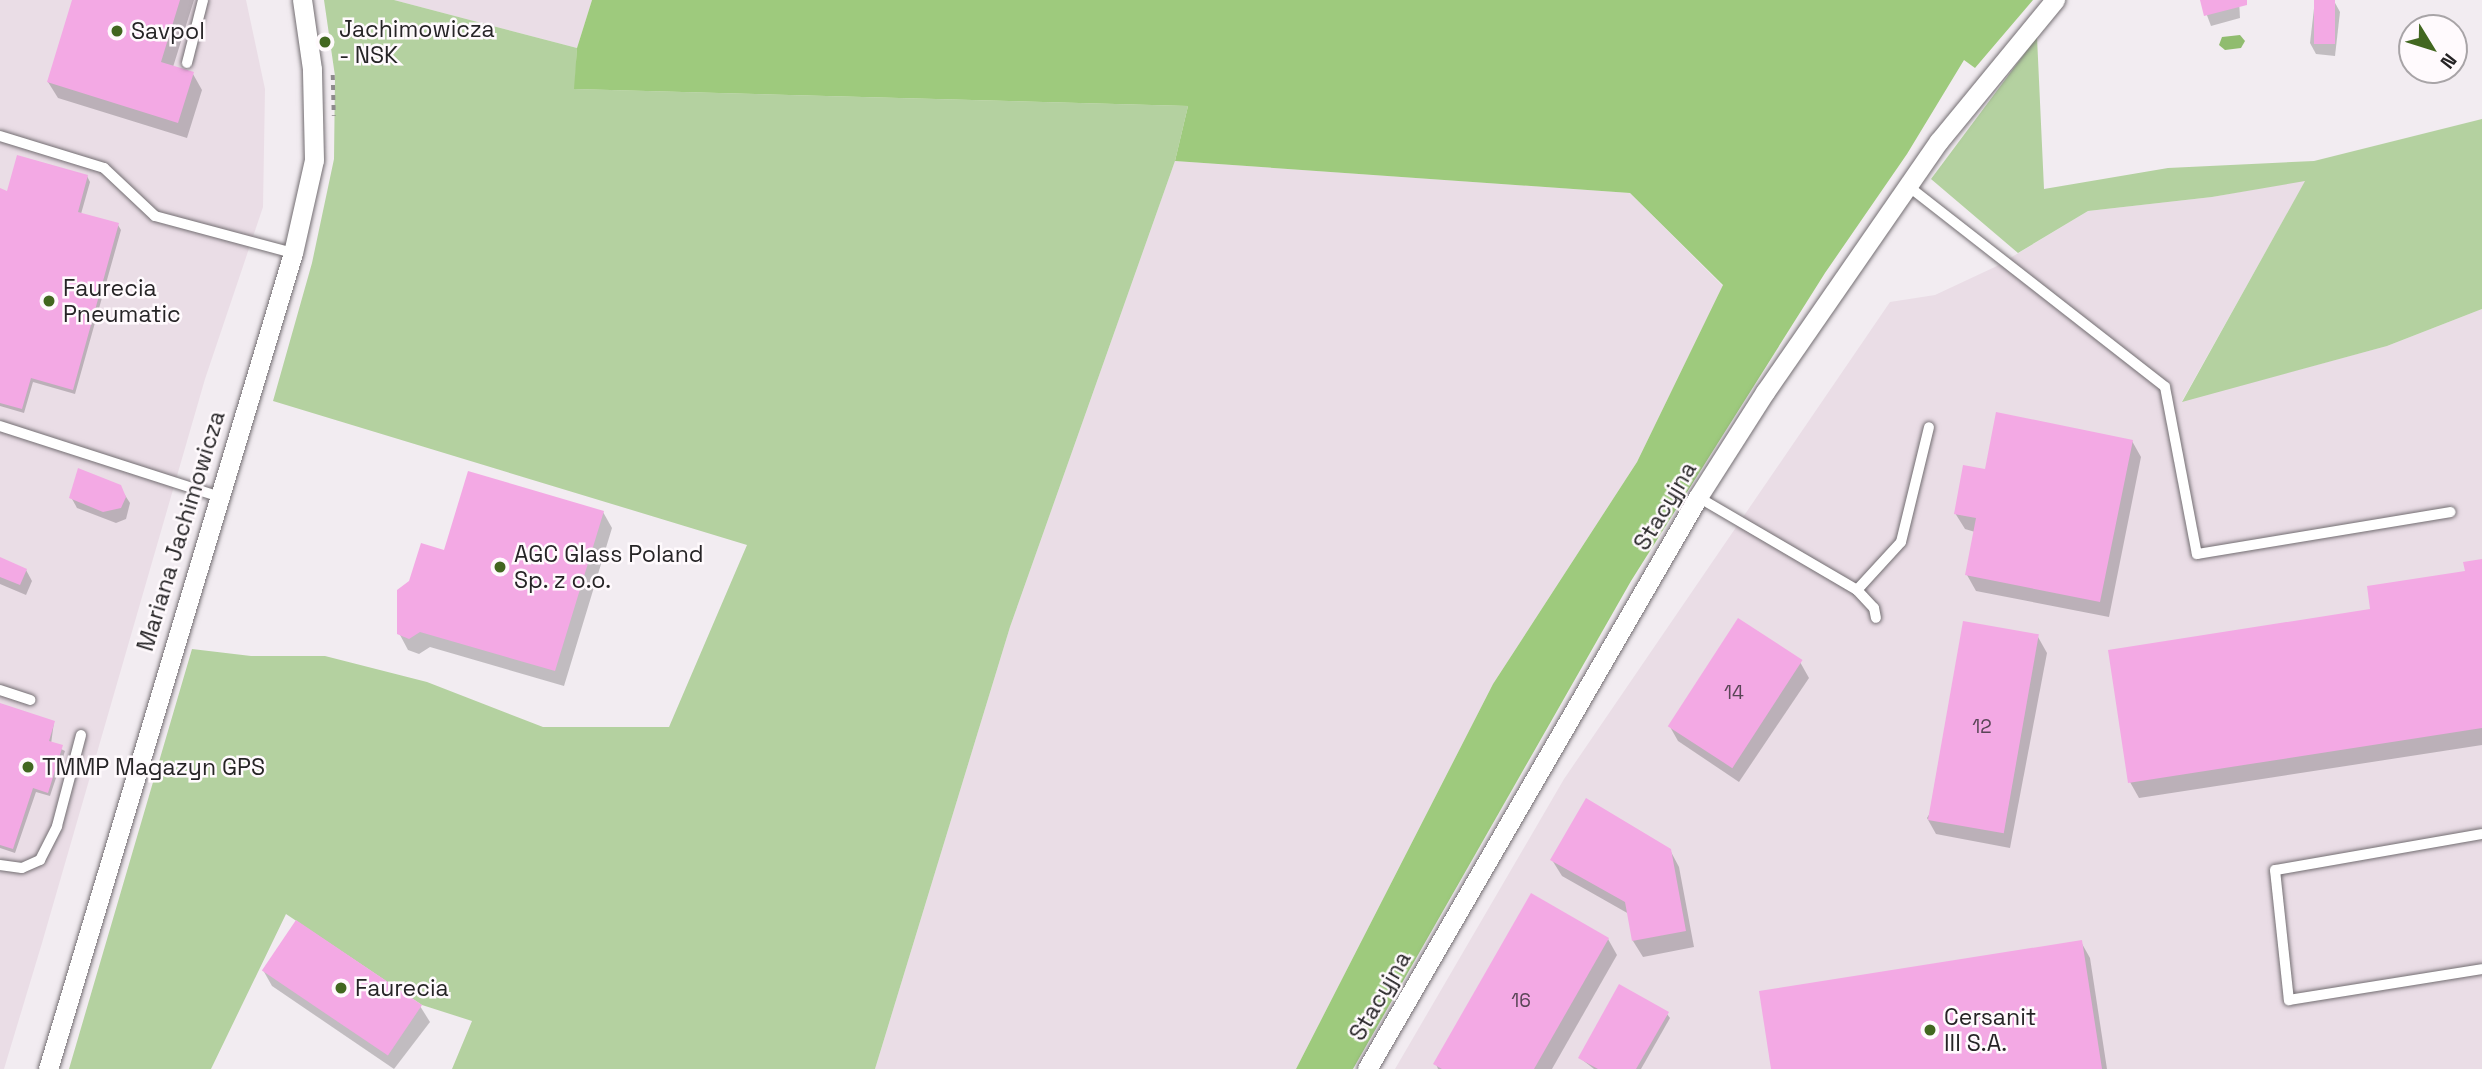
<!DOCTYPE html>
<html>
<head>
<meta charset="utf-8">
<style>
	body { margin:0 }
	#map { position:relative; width:2482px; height:1069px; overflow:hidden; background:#f2ecf1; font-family:"Space Grotesk",sans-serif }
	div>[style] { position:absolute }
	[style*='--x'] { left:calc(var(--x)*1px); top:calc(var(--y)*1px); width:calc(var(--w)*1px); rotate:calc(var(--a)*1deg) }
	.built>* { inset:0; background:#eadde6 }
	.green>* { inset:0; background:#b4d1a0 }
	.forest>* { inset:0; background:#9eca7d }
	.water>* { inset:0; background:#90bc6f }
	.shadow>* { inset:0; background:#0003 }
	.building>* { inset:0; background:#f3a9e4; transform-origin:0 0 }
	.path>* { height:3.5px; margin-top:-1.75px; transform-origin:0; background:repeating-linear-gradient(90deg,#8e8a8d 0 5px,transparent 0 10px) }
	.roads { filter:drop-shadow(0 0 2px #736e72) drop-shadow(0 0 2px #736e72) }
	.service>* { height:10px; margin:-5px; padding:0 5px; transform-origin:5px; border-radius:5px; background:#fff }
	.minor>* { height:19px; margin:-9.5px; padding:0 9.5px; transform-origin:9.5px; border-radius:9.5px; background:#fff }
	.dots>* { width:19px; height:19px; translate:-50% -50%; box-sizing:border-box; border:4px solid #fffafd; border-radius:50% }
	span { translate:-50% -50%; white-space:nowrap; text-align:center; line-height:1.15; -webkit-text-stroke:5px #fffafd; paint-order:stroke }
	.number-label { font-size:19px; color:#594556 }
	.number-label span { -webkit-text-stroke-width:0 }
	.poi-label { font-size:23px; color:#262426 }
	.left { translate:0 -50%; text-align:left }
	.street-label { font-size:23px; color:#262426 }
	.north { position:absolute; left:2398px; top:14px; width:70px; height:70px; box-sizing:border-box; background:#fffafd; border:2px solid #a8a4a7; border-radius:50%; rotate:128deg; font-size:19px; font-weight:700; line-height:28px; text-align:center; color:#262426 }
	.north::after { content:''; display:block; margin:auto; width:24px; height:32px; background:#426720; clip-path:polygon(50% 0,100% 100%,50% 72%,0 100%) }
</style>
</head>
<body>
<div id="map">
	<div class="built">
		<i style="clip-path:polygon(0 0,246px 0,265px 89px,263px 207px,205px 379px,42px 943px,4px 1069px,0 1069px)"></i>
		<i style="clip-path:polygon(394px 0,592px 0,577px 48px)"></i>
		<i style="clip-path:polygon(1175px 161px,1630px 193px,1723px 286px,1637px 462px,1493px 684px,1296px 1069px,875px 1069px,1010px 627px)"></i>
		<i style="clip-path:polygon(2306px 180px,2182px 401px,2387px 346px,2482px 309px,2482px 1069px,1395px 1069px,1564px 779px,1890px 302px,1935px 295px,1997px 266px,2088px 211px,2212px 197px)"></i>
	</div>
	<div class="green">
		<i style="clip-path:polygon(324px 0,394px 0,577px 48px,575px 89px,1188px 106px,1175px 161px,1010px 627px,875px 1069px,452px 1069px,472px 1021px,422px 1005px,286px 914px,211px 1069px,69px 1069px,192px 649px,251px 656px,325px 656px,427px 682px,543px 727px,669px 727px,747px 545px,273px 401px,312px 263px,334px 159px,335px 76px)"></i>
		<i style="clip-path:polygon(2037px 37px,2044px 189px,2168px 168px,2314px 161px,2482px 119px,2482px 309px,2387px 346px,2182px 402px,2305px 181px,2212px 197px,2088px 211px,2018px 253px,1931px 179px)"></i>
	</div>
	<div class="forest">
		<i style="clip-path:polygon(592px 0,2033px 0,1975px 68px,1964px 60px,1907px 154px,1825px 273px,1631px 581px,1353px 1069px,1296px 1069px,1493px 684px,1637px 462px,1723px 285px,1630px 193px,1175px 161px,1188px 106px,574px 89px,577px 48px)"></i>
	</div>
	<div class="water">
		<i style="clip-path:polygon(2240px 35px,2245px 41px,2241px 48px,2225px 50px,2219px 45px,2222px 37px)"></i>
	</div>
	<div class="shadow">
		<i style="clip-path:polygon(74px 0,194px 0,173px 67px,193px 74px,202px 90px,187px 138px,58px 98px,48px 82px)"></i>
		<i style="clip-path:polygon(2239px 0,2240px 18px,2211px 26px,2202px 2px)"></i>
		<i style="clip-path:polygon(2315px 0,2334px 1px,2340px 12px,2335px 56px,2316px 54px,2310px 43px)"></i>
		<i style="clip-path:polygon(87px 176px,90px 182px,81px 214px,118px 225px,121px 230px,75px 394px,33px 382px,24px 413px,0 406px,0 190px,8px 193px)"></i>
		<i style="clip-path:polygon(2132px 441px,2141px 457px,2109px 617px,1976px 591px,1967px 575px,1975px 532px,1965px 529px,1955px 513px)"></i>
		<i style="clip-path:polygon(123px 492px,130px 503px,126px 519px,116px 523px,77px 508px,71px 497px)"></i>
		<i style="clip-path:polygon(603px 512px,612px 528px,564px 686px,430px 647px,419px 654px,408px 650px,399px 633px,411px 582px,445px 552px)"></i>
		<i style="clip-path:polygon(0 559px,26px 570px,32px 581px,26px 595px,0 584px)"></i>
		<i style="clip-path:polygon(2482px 560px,2482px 745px,2139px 798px,2130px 782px,2372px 611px,2467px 572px)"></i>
		<i style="clip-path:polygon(2038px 637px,2047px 653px,2010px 848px,1936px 834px,1927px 818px)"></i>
		<i style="clip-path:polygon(1800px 662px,1809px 678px,1739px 782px,1678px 741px,1669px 725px)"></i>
		<i style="clip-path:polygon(0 705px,54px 722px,51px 744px,65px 751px,50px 796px,36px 792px,15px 853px,0 848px)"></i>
		<i style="clip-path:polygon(1670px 850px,1679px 867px,1694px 947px,1643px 957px,1633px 941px,1629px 914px,1562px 876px,1552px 860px)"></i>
		<i style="clip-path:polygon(1608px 939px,1617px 955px,1552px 1069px,1438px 1069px,1436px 1064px)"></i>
		<i style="clip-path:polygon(2081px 942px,2090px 958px,2107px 1069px,1772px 1069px)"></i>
		<i style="clip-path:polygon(263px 970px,420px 1006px,430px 1022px,394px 1069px,272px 986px)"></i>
		<i style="clip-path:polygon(1667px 1014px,1670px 1018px,1641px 1069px,1594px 1069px,1580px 1058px)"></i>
	</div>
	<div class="building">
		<i style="clip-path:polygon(72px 0,180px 0,161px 62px,194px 72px,178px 123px,47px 82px)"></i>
		<i style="clip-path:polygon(2200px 0,2247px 0,2247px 5px,2204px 16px)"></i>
		<i style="left:2314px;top:0;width:21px;height:44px"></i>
		<i style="clip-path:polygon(17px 155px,88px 175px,78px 212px,119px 223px,73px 390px,31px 378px,22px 409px,0 403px,0 188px,7px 191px)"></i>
		<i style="clip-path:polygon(1996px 412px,2133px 440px,2100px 602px,1965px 575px,1976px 518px,1954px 514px,1963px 465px,1985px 469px)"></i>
		<i style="clip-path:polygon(78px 468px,121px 485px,126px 497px,121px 508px,103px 512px,69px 498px)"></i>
		<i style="clip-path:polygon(468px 471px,604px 511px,555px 671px,420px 632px,409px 639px,397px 634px,397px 590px,409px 581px,421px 543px,444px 550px)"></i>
		<i style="clip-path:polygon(0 557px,27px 569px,20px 585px,0 577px)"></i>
		<i style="clip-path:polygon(2482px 559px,2482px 728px,2128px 783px,2108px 650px,2370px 609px,2367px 586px,2465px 571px,2463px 562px)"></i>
		<i style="left:1738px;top:618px;width:77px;height:129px;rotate:33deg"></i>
		<i style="left:1963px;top:621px;width:77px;height:202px;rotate:10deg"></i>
		<i style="clip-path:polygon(0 703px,55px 721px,49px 741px,63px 745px,48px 793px,33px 788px,13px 849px,0 845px)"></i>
		<i style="clip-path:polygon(1586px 798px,1671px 849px,1686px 931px,1632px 941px,1625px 902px,1550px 860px)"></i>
		<i style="clip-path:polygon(1531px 893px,1609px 938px,1534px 1069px,1442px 1069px,1433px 1064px)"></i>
		<i style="left:296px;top:920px;width:152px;height:61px;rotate:34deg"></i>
		<i style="clip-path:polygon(2082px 940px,2102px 1069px,1771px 1069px,1759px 991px)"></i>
		<i style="clip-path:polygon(1619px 984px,1669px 1012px,1636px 1069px,1598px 1069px,1578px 1058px)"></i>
	</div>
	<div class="path">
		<i style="--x:333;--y:75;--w:41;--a:88.6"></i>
	</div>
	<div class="roads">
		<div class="service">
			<i style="--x:187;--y:63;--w:65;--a:-75.7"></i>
			<i style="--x:0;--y:136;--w:109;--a:17.1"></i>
			<i style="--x:104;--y:168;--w:70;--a:43.3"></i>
			<i style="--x:155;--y:216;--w:143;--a:15"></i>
			<i style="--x:1908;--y:186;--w:326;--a:38"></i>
			<i style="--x:2165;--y:387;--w:170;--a:79.2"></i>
			<i style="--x:2197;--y:554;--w:257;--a:-9.4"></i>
			<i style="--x:0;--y:426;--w:228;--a:17.9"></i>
			<i style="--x:1698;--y:497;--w:184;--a:30.3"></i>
			<i style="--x:1857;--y:590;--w:65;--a:-47.5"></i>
			<i style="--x:1901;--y:542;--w:118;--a:-76.3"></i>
			<i style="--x:1857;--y:590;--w:25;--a:47"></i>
			<i style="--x:1874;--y:608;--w:10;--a:79"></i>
			<i style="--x:0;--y:690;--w:32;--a:18"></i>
			<i style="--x:2482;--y:834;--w:210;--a:170.1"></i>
			<i style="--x:2275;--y:870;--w:131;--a:83.9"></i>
			<i style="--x:2289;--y:1000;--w:195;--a:-9.1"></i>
			<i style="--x:0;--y:865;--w:22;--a:8"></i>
			<i style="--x:22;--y:868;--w:20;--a:-24"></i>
			<i style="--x:40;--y:860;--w:38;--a:-63"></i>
			<i style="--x:57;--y:826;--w:94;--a:-75.2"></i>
		</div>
		<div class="minor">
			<i style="--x:48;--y:1069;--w:852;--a:-73.29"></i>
			<i style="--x:293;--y:253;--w:95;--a:-77.3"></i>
			<i style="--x:314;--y:160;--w:91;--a:-91.3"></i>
			<i style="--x:312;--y:69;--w:70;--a:-98.2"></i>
			<i style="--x:1367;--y:1069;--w:661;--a:-59.94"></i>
			<i style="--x:1698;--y:497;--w:125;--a:-57.5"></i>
			<i style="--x:1765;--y:392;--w:305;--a:-55.3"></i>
			<i style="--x:1939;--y:141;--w:183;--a:-50.6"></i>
		</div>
	</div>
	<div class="dots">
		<i style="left:117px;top:31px;background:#426720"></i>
		<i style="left:325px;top:42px;background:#426720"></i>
		<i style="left:49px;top:301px;background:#426720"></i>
		<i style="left:500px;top:567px;background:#426720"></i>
		<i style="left:28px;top:767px;background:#426720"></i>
		<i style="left:341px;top:988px;background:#426720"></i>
		<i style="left:1930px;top:1030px;background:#426720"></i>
	</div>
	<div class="number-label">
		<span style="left:1734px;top:693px">14</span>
		<span style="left:1982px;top:727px">12</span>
		<span style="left:1521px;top:1001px">16</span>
	</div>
	<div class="poi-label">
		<span class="left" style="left:339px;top:42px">Jachimowicza<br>- NSK</span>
		<span class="left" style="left:131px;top:31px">Savpol</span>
		<span class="left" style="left:63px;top:301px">Faurecia<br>Pneumatic</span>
		<span class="left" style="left:514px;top:567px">AGC Glass Poland<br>Sp. z o.o.</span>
		<span class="left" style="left:42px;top:767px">TMMP Magazyn GPS</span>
		<span class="left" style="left:355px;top:988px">Faurecia</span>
		<span class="left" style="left:1944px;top:1030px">Cersanit<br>III S.A.</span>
	</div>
	<div class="street-label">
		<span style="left:1665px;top:506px;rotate:-59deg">Stacyjna</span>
		<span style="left:181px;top:531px;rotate:-73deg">Mariana Jachimowicza</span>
		<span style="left:1380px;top:996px;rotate:-60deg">Stacyjna</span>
	</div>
	<div class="north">N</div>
</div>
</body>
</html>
